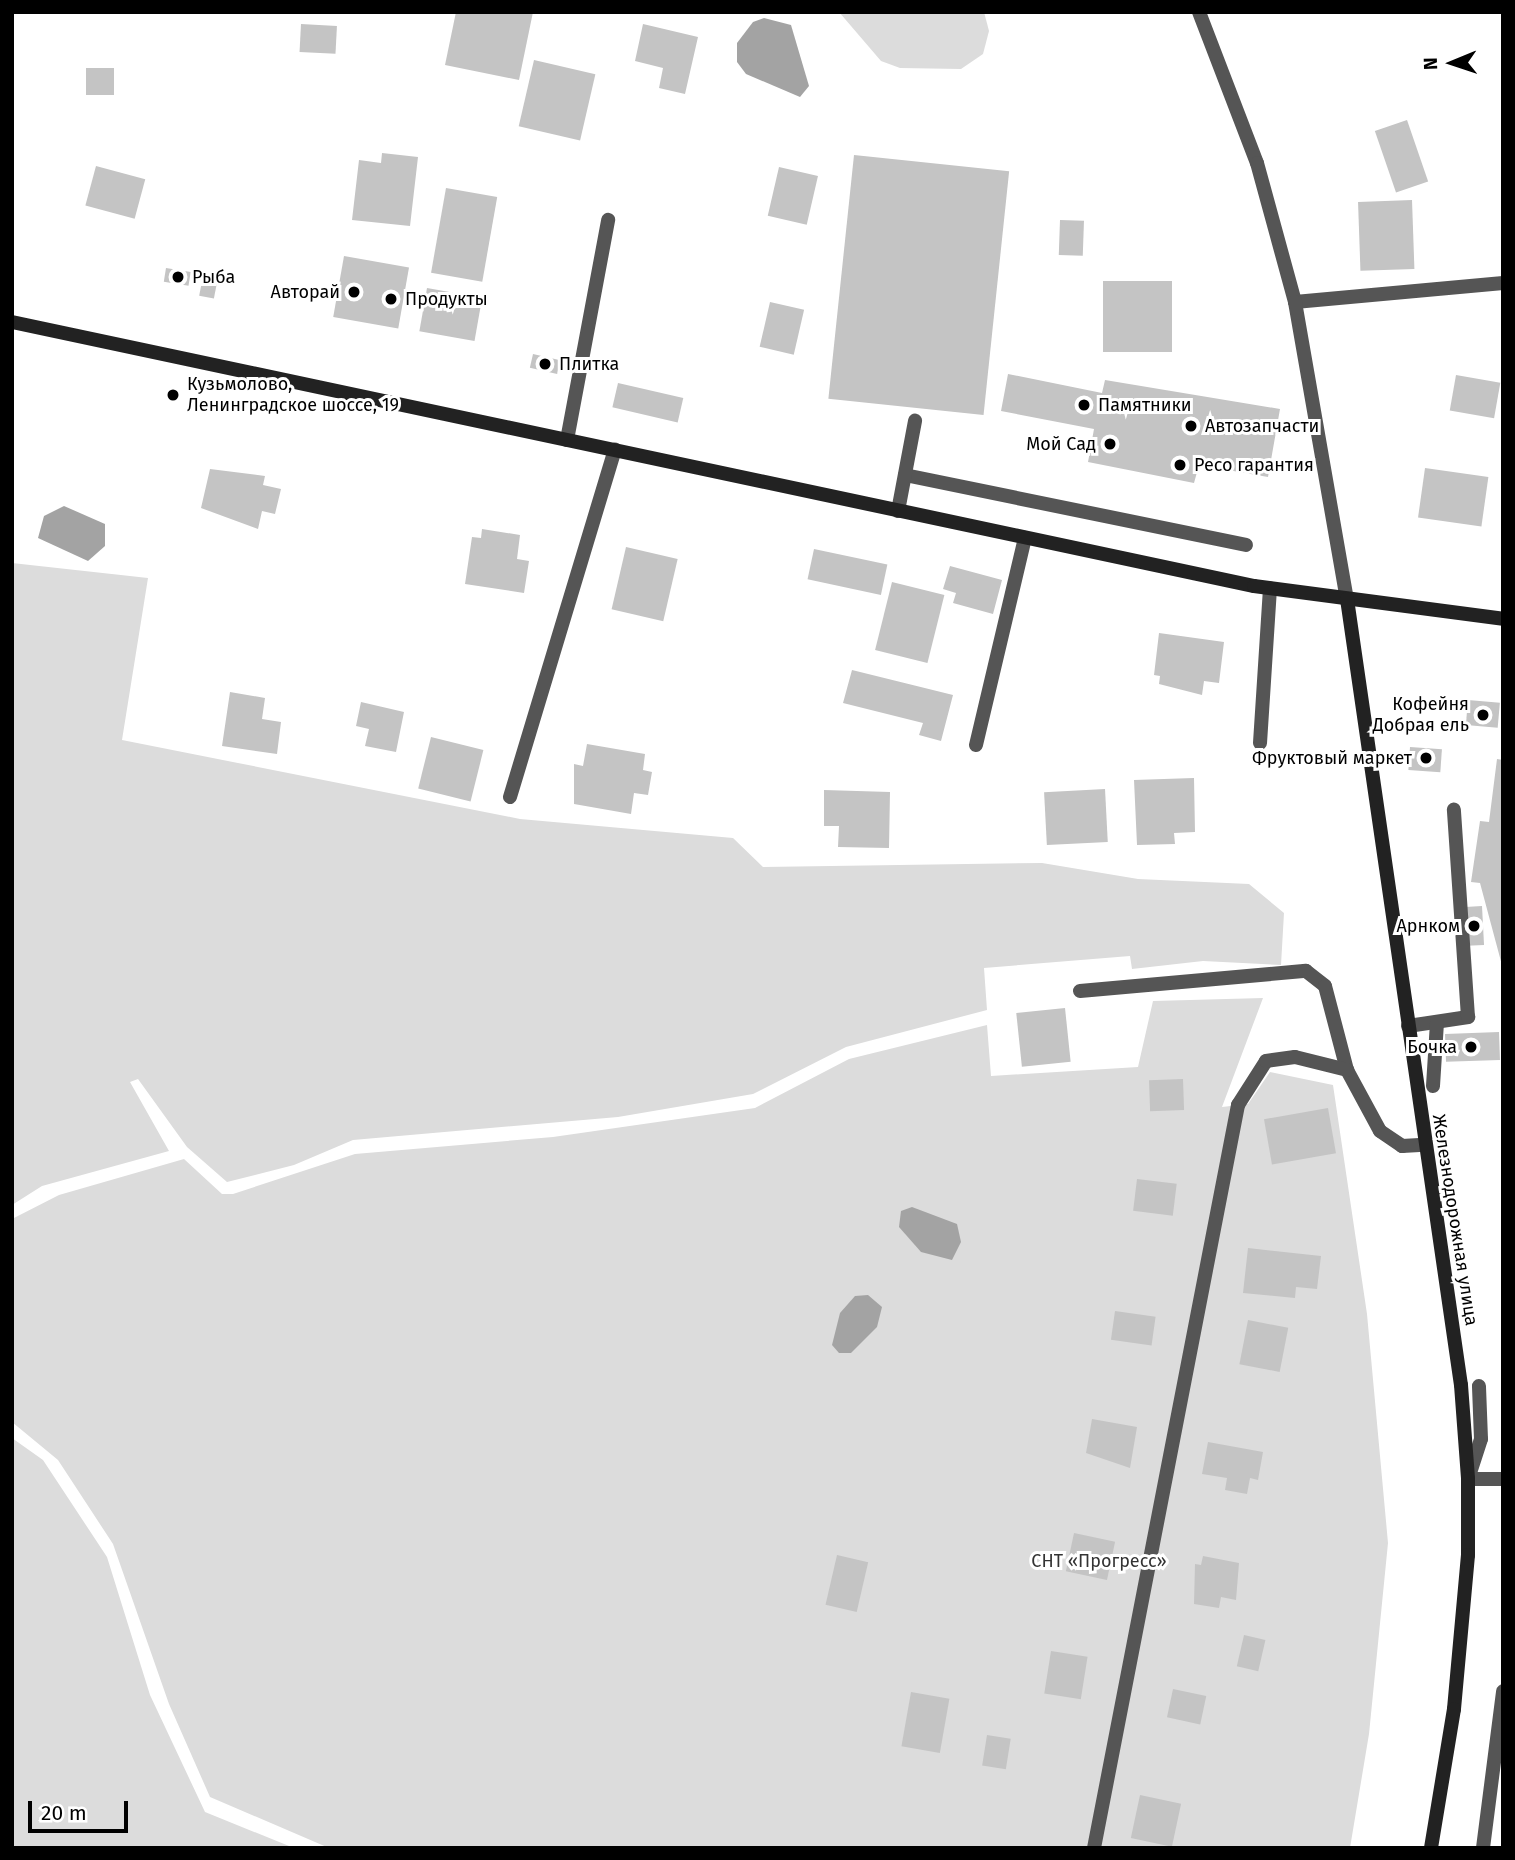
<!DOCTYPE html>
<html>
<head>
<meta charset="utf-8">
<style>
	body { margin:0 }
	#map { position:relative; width:1515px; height:1860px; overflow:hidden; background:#fff; font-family:"Fira Sans",sans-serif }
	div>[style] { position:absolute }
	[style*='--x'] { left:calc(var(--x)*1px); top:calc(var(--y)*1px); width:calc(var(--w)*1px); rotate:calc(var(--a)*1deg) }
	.green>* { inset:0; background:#dcdcdc }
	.water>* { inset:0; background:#a3a3a3 }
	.building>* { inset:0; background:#c4c4c4; transform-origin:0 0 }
	.lane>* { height:14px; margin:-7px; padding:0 7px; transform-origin:7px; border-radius:7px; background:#555 }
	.street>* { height:14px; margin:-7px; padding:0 7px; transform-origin:7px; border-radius:7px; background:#555 }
	.secondary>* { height:14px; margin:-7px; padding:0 7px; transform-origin:7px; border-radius:7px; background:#222 }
	.dots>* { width:19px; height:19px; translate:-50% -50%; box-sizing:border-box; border:4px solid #fff; border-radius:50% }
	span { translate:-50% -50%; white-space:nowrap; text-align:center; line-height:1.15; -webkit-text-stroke:6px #fff; paint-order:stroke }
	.poi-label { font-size:18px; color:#000 }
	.left { translate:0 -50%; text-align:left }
	.right { translate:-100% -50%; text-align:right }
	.street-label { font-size:18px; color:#000 }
	.park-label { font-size:18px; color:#333 }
	.frame { position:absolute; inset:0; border:14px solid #000; pointer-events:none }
	.north { position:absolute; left:1417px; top:28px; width:70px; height:70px; -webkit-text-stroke:5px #fff; paint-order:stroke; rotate:268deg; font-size:19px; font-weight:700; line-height:28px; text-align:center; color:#000 }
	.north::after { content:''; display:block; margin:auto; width:24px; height:32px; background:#000; clip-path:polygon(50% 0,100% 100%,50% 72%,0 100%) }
	.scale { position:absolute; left:28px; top:1801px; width:100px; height:32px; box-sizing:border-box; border:4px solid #000; border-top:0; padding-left:9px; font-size:21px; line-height:24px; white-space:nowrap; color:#000; -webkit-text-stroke:5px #fff; paint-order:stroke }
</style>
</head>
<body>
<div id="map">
	<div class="green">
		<i style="clip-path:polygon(839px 12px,984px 12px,989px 31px,983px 54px,961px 69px,900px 68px,881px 61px)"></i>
		<i style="clip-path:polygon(12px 563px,148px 578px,122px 740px,520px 819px,733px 838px,763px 867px,1042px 863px,1138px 879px,1249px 884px,1284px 913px,1281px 965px,1203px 961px,1132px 969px,1130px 956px,984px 968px,987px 1010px,846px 1047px,753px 1094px,618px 1117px,353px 1140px,294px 1165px,227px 1182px,187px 1147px,138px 1079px,130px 1082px,169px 1151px,42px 1186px,12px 1205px)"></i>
		<i style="clip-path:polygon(1263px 998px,1222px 1107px,1248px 1104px,1270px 1072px,1333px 1085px,1367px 1314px,1388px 1543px,1369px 1734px,1350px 1848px,329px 1848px,210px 1797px,169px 1704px,113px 1544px,58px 1460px,12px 1422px,12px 1219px,59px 1195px,184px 1159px,222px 1194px,233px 1194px,355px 1154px,553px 1137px,755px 1108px,849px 1059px,987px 1025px,991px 1076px,1138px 1067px,1153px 1001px)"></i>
		<i style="clip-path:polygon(12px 1438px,43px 1460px,107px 1557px,150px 1695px,205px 1812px,294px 1848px,12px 1848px)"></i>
	</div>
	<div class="water">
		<i style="clip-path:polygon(764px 18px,791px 25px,809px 86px,800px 97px,746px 74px,737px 62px,737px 43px,753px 22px)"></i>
		<i style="clip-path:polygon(64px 506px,105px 524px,105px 546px,88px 561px,38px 538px,44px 516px)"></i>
		<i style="clip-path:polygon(912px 1207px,957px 1224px,961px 1242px,952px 1260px,921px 1252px,899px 1227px,901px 1211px)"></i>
		<i style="clip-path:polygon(868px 1295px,882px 1307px,877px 1327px,851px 1353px,839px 1353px,832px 1345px,840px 1313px,855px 1296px)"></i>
	</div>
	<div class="building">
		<i style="clip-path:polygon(456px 12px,533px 12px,519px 80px,445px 65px)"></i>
		<i style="left:301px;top:24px;width:36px;height:28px;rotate:3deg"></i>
		<i style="clip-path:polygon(643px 24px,698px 37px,685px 94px,659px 88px,663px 68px,635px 61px)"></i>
		<i style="left:534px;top:60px;width:63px;height:68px;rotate:13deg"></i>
		<i style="left:86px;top:68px;width:28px;height:27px"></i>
		<i style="left:1407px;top:120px;width:65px;height:34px;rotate:71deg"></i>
		<i style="clip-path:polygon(382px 153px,418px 157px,410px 226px,352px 220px,359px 160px,381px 163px)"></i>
		<i style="left:854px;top:155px;width:156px;height:245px;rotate:6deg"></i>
		<i style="left:96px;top:166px;width:51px;height:41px;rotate:15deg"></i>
		<i style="left:779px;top:167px;width:40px;height:50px;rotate:13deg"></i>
		<i style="left:446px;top:188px;width:52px;height:86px;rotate:10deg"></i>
		<i style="left:1412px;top:200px;width:69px;height:54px;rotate:88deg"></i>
		<i style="left:1060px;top:220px;width:24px;height:35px;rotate:2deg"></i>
		<i style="left:344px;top:256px;width:66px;height:62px;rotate:10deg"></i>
		<i style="left:166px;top:268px;width:25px;height:14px;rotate:9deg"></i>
		<i style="left:203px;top:276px;width:15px;height:20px;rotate:11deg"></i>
		<i style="left:1103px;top:281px;width:69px;height:71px"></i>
		<i style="left:427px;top:288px;width:56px;height:44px;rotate:10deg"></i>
		<i style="left:770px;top:302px;width:35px;height:46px;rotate:13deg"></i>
		<i style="left:533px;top:354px;width:28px;height:14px;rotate:13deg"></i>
		<i style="clip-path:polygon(1008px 374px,1102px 393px,1105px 380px,1280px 409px,1268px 477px,1199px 465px,1194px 483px,1088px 462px,1094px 429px,1001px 411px)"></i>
		<i style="left:1456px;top:375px;width:45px;height:36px;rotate:10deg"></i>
		<i style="left:618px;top:383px;width:67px;height:25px;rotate:13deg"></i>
		<i style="left:1425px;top:468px;width:64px;height:50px;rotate:8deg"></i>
		<i style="clip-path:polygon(210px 469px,265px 476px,263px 485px,281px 489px,275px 514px,262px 511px,258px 529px,201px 508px)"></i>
		<i style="clip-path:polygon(482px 529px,520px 535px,517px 559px,529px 561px,524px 593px,465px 584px,472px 537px,481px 538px)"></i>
		<i style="left:626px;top:547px;width:53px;height:64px;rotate:13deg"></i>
		<i style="left:814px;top:549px;width:75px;height:31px;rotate:12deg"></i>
		<i style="clip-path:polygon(950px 566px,1002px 580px,993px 614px,953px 603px,956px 593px,943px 589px)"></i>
		<i style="left:892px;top:582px;width:54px;height:70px;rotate:14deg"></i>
		<i style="clip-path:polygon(1159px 633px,1224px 642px,1219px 683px,1204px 681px,1202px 695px,1159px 684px,1160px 676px,1154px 675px)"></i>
		<i style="clip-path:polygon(852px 670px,953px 695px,941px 741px,919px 735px,923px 723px,843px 703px)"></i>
		<i style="clip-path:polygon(230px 692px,265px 698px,262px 719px,281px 722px,277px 754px,222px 746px)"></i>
		<i style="left:1468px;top:700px;width:32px;height:25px;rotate:5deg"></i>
		<i style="clip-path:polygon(361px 702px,404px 712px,396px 752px,365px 746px,369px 729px,356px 726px)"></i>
		<i style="left:431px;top:737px;width:54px;height:53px;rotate:14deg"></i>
		<i style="clip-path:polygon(587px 744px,645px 754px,643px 770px,652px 772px,648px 795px,634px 793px,631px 814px,574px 804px,574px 764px,583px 766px)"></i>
		<i style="left:1410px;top:747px;width:32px;height:23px;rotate:4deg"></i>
		<i style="clip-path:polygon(1497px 759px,1503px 760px,1503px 969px,1480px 883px,1471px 882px,1480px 821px,1489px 822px)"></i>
		<i style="clip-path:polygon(1194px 778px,1195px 832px,1174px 833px,1175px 844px,1137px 845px,1134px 780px)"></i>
		<i style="left:1105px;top:789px;width:53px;height:61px;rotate:87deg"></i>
		<i style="clip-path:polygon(824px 790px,890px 792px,889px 848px,838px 847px,839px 826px,824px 826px)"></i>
		<i style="left:1482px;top:906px;width:39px;height:17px;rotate:87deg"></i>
		<i style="left:1065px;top:1008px;width:54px;height:49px;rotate:84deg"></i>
		<i style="left:1499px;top:1032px;width:28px;height:54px;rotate:88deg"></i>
		<i style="left:1183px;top:1079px;width:31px;height:34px;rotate:88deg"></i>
		<i style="left:1328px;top:1108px;width:46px;height:65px;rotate:80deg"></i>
		<i style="left:1137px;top:1179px;width:40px;height:32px;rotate:7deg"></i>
		<i style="clip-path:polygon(1248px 1248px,1321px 1256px,1317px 1289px,1296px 1287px,1295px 1298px,1243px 1293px)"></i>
		<i style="left:1115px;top:1311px;width:41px;height:29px;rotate:8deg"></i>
		<i style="left:1248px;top:1320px;width:41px;height:45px;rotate:11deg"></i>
		<i style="clip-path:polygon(1092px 1419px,1137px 1427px,1130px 1468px,1086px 1453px)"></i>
		<i style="clip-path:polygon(1208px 1442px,1263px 1452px,1258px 1480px,1250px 1478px,1247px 1494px,1225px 1490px,1227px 1478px,1202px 1474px)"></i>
		<i style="left:1074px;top:1533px;width:42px;height:39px;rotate:12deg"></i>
		<i style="left:837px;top:1555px;width:32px;height:51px;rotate:13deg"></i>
		<i style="clip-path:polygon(1203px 1556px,1239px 1563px,1236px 1600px,1221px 1597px,1219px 1608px,1194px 1604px,1195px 1564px,1201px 1565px)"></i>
		<i style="left:1244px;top:1635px;width:22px;height:32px;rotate:13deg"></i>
		<i style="left:1051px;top:1651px;width:37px;height:43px;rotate:9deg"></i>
		<i style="left:1173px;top:1689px;width:34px;height:29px;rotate:12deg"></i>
		<i style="left:911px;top:1692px;width:39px;height:55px;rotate:10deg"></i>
		<i style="left:987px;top:1735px;width:24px;height:31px;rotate:9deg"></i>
		<i style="left:1140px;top:1795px;width:42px;height:44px;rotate:12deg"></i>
	</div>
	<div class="lane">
		<i style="--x:1295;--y:302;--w:209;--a:-5.2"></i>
		<i style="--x:567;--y:440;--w:224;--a:-79.4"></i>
		<i style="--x:905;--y:475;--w:348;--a:11.6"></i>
		<i style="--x:898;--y:511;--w:92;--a:-79.3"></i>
		<i style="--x:1260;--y:743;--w:155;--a:-86.3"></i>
		<i style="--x:976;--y:745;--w:213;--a:-76.7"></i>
		<i style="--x:510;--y:797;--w:363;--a:-73.2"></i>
		<i style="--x:1080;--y:991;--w:227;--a:-5.1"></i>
		<i style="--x:1306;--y:971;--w:24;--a:38"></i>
		<i style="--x:1325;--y:986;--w:87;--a:75.3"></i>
		<i style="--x:1347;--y:1070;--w:69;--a:61.6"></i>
		<i style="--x:1380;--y:1131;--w:27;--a:34"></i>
		<i style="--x:1402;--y:1146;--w:22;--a:-3"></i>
		<i style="--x:1408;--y:1026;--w:61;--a:-8.5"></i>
		<i style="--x:1468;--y:1017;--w:208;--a:-93.9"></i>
		<i style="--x:1433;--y:1086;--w:64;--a:-86.4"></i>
		<i style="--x:1468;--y:1479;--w:42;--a:-72"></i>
		<i style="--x:1481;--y:1439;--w:53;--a:-92.2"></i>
		<i style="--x:1094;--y:1848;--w:757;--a:-79.03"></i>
		<i style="--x:1238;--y:1105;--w:52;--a:-57.5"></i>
		<i style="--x:1266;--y:1061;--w:29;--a:-8"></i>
		<i style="--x:1295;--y:1057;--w:54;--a:14"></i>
		<i style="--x:1483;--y:1848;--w:158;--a:-82.7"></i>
	</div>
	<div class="street">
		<i style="--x:1199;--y:12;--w:162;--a:69"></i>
		<i style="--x:1257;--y:163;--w:144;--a:74.7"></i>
		<i style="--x:1295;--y:302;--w:302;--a:80.1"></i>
		<i style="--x:1468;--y:1479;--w:35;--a:0"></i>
	</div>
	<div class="secondary">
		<i style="--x:12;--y:322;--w:1270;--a:12"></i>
		<i style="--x:1254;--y:586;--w:251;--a:7.5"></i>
		<i style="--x:1347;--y:599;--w:794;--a:81.75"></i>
		<i style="--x:1461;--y:1385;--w:94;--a:85.7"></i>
		<i style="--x:1468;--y:1479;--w:76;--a:90"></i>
		<i style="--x:1468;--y:1555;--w:155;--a:95.2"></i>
		<i style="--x:1454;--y:1709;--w:141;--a:99.4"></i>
	</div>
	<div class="dots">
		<i style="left:178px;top:277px;background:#000"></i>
		<i style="left:354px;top:292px;background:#000"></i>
		<i style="left:391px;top:299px;background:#000"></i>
		<i style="left:545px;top:364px;background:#000"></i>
		<i style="left:173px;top:395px;background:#000"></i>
		<i style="left:1084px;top:405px;background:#000"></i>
		<i style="left:1191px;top:426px;background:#000"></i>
		<i style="left:1110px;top:444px;background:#000"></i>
		<i style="left:1180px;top:465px;background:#000"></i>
		<i style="left:1483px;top:715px;background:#000"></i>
		<i style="left:1426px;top:758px;background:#000"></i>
		<i style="left:1474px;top:926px;background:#000"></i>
		<i style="left:1471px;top:1047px;background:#000"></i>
	</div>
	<div class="poi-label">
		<span class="left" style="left:192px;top:277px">Рыба</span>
		<span class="right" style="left:340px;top:292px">Авторай</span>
		<span class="left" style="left:405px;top:299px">Продукты</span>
		<span class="left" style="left:559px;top:364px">Плитка</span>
		<span class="left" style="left:187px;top:395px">Кузьмолово,<br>Ленинградское шоссе, 19</span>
		<span class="left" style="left:1098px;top:405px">Памятники</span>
		<span class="left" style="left:1205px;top:426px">Автозапчасти</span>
		<span class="right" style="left:1096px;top:444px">Мой Сад</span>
		<span class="left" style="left:1194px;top:465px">Ресо гарантия</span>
		<span class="right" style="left:1469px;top:715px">Кофейня<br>Добрая ель</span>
		<span class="right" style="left:1412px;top:758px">Фруктовый маркет</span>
		<span class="right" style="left:1460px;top:926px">Арнком</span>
		<span class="right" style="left:1457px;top:1047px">Бочка</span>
	</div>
	<div class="street-label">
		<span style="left:1455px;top:1220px;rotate:81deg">Железнодорожная улица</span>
	</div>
	<div class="park-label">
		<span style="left:1099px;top:1561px">СНТ «Прогресс»</span>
	</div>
	<div class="frame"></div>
	<div class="north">N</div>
	<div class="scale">20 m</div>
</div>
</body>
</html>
